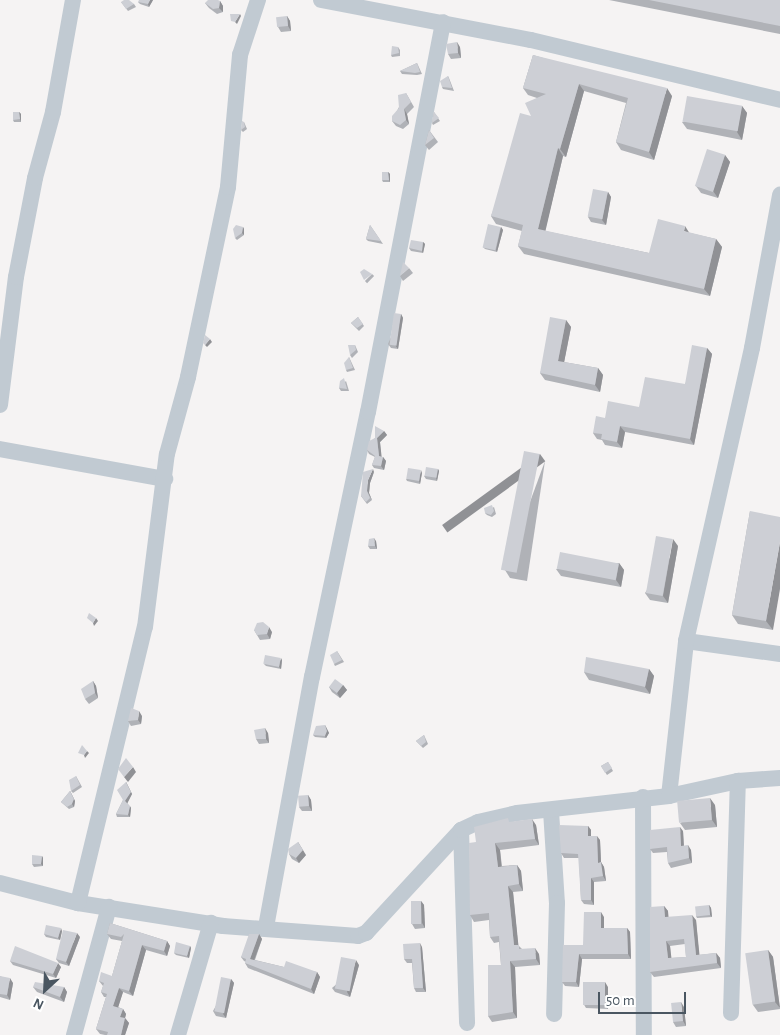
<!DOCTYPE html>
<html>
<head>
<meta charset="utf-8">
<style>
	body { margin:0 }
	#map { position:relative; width:780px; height:1035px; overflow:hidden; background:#f5f3f3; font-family:"Alegreya Sans",sans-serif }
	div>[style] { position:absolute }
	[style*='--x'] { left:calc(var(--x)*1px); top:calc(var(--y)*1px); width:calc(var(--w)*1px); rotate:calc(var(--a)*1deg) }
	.minor>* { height:16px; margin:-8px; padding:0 8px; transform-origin:8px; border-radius:8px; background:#c1cad2 }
	.wall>* { inset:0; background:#b0b2b7; transform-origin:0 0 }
	.shaded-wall>* { inset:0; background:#909195; transform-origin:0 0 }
	.building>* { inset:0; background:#cdcfd5; transform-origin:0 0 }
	span { translate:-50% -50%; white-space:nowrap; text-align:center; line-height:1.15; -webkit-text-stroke:4.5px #fff; paint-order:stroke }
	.north { position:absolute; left:20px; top:965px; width:50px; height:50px; -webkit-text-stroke:4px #fff; paint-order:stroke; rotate:205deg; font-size:14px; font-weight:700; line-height:20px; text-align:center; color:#4a5661 }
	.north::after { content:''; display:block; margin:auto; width:18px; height:22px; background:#4a5661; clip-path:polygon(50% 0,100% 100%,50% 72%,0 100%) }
	.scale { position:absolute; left:598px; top:992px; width:88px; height:22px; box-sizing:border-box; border:2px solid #4a5661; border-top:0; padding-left:6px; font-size:15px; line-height:18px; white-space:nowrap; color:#4a5661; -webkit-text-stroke:4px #fff; paint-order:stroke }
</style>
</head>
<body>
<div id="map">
	<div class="minor">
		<i style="--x:321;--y:0;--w:214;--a:10.8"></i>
		<i style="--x:531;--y:40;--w:256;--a:13.5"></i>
		<i style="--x:0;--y:405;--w:129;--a:-82.9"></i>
		<i style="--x:16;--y:277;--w:101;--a:-79.1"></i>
		<i style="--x:35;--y:178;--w:68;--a:-74.7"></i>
		<i style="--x:53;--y:112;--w:114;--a:-79.9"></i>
		<i style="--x:0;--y:449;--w:168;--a:10.3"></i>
		<i style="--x:686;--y:641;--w:95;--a:7.9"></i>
		<i style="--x:669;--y:796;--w:156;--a:-83.7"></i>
		<i style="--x:686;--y:641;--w:300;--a:-77.3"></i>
		<i style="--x:752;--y:348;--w:156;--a:-79.6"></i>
		<i style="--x:643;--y:797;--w:238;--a:89.8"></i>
		<i style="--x:551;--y:811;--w:92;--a:86.3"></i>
		<i style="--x:557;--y:903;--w:111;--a:91.5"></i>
		<i style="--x:461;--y:830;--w:193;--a:88.2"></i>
		<i style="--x:0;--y:883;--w:81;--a:14.4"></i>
		<i style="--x:78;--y:903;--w:147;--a:9"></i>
		<i style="--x:223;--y:926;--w:135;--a:4.2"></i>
		<i style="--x:358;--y:936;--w:9;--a:-21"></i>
		<i style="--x:366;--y:933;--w:140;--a:-47.3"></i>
		<i style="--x:461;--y:830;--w:19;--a:-25"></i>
		<i style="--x:478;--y:822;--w:40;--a:-13"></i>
		<i style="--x:517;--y:813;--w:153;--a:-6.4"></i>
		<i style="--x:669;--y:796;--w:71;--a:-12.3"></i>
		<i style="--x:738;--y:781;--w:42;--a:-4.1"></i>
		<i style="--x:78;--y:903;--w:284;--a:-76.4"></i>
		<i style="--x:145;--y:627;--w:174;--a:-82.8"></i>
		<i style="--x:167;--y:454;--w:80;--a:-74.7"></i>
		<i style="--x:188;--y:377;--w:194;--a:-78.1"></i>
		<i style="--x:228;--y:187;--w:133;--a:-84.8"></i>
		<i style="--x:240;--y:55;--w:58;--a:-71.9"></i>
		<i style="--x:266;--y:927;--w:254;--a:-79.6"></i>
		<i style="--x:312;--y:677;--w:271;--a:-78.1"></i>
		<i style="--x:368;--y:412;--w:397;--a:-79.1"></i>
		<i style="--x:731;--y:1013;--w:232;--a:-88.3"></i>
		<i style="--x:74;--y:1035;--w:133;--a:-74.7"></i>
		<i style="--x:178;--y:1035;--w:117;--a:-73.6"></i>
	</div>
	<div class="wall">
		<i style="clip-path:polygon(153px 0,149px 7px,140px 4px,138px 2px)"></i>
		<i style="clip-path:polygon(609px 0,780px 0,780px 34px)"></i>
		<i style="clip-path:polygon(220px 1px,223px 6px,223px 12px,217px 14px,209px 8px,205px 3px)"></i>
		<i style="clip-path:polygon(121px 2px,134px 4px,136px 7px,128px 11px)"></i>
		<i style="clip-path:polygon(287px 16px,290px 21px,291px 31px,281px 32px,278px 27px)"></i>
		<i style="clip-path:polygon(398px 47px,400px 50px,400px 56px,392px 57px,391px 55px)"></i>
		<i style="clip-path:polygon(460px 47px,461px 58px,451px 59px,448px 54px)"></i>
		<i style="clip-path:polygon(533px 55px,672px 96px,654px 160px,621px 150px,616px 142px,626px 103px,584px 91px,566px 157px,563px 156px,545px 231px,649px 253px,690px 233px,716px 239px,722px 247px,710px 296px,524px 254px,518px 246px,522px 231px,496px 224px,491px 216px,531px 116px,537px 98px,528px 95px,523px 88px)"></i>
		<i style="clip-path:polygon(417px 63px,422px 74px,417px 75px,402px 74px,400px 71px)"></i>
		<i style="clip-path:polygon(448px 76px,449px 78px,454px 91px,443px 89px,442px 87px)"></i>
		<i style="clip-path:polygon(406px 93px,414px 107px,407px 114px,409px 124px,403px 129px,396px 126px,392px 121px)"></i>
		<i style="clip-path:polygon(742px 106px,747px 113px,742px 140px,687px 129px,682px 122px)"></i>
		<i style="clip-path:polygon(19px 112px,21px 114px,21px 122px,14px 122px,13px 120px)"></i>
		<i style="clip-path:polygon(434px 112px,440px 121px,433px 125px,432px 123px)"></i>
		<i style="clip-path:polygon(244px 122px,247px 129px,243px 132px,241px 130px)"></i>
		<i style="clip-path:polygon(429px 130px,438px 142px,429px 150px,425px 145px)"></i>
		<i style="clip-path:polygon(725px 155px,730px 162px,718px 198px,701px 193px,696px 186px)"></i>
		<i style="clip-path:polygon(388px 172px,390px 174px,390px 182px,383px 182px,382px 180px)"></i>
		<i style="clip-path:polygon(608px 192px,611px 197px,606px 225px,591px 222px,588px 217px)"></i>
		<i style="clip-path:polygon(370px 225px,383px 244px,368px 241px,366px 239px)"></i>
		<i style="clip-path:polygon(243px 227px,244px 229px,244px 235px,237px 240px,235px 238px)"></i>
		<i style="clip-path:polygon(501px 227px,503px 230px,497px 252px,485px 249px,483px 247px)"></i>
		<i style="clip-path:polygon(423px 242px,425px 244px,423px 253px,411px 251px,409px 248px)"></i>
		<i style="clip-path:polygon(409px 268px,413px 273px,403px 281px,400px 276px)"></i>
		<i style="left:372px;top:274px;width:3px;height:10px;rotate:45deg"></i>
		<i style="clip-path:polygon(401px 314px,403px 318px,398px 349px,391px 348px,388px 344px)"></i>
		<i style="clip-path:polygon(358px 317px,364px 326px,359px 331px,351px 323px)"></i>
		<i style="clip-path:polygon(566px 320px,571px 327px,564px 362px,598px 368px,603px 375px,600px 392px,545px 380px,540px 373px)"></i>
		<i style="clip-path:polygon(355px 345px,358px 352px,352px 358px,350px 355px)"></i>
		<i style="clip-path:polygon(707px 348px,712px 354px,694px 445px,625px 432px,622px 448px,605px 445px,602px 440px,597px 439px,593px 433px,605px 418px,639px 407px,685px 384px)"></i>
		<i style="clip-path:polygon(349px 357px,355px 370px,347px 372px,346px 370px)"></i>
		<i style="clip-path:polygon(346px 381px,349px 391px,341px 391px,339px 388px)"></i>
		<i style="clip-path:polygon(384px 431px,387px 435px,380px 442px,381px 457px,383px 457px,386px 461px,384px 470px,374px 468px,372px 465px,375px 457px,369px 454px,367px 450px,375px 438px)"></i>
		<i style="clip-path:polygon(545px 461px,527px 581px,510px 578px,505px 570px)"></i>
		<i style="clip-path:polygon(438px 469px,439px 471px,437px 481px,426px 479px,424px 476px)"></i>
		<i style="clip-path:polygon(374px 472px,370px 483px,369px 493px,372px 500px,367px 504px,361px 496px)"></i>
		<i style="clip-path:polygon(422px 473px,420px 484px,407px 481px,406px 479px)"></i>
		<i style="clip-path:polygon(494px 507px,496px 514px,492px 517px,487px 515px,485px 513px)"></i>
		<i style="clip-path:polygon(750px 511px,773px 630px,738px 624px,732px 615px)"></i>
		<i style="clip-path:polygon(376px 541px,377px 549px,370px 549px,368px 546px)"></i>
		<i style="clip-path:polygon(678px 546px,668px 603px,650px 600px,645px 593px)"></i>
		<i style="clip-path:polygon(619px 563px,624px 570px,621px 587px,561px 576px,556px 569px)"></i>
		<i style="clip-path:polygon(254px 630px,272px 632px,270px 639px,260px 640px)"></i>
		<i style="clip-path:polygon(337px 651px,344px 662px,335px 666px,334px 664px)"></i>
		<i style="clip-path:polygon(282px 660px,281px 669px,266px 666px,264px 664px)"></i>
		<i style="clip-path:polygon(649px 669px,654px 676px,650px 694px,589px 680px,584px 672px)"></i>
		<i style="clip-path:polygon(93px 681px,96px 686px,98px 698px,89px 704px,85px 699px)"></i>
		<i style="clip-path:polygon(343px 685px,347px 690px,340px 698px,332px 692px,329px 687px)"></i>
		<i style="clip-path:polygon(142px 716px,141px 724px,131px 726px,128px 721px)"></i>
		<i style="clip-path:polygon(326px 727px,329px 733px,326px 738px,315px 737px,313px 735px)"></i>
		<i style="clip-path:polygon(268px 733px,269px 743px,259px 744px,256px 739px)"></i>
		<i style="clip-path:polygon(424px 735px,428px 744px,423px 748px,416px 741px)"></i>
		<i style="clip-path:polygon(608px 762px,613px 771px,607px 775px,601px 766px)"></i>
		<i style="clip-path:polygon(76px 776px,82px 787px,73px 793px,71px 791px)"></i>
		<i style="clip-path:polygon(126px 782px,132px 794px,127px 803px,131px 808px,130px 817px,117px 817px,116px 814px,123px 800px)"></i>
		<i style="clip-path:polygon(70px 791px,75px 801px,74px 807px,69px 809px,61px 802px)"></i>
		<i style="clip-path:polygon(308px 795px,311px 800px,312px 811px,302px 811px,299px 807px)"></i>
		<i style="clip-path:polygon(715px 805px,717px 827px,685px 830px,680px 823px)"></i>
		<i style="clip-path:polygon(511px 822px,536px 825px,539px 845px,500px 850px,502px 866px,517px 865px,521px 871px,523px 891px,513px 892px,518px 945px,522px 949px,539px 954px,540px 965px,515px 967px,517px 1018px,492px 1022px,488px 1016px,501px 965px,499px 942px,494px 943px,490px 937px,489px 920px,474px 922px,470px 915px,476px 842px)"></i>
		<i style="clip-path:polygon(588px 826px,591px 830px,591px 836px,600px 840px,601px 862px,604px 867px,606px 881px,594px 882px,594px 905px,584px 904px,581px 900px,579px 858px,564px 858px,561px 853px)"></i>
		<i style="clip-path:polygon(683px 831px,684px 846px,691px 850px,692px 863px,671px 868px,668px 863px,667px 852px,653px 853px,650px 849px)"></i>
		<i style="clip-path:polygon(289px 854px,306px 855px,299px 863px,292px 859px)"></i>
		<i style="clip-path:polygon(42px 856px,43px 858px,43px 866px,34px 867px,32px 864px)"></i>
		<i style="clip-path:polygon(421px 901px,424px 905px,425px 928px,415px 929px,412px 924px)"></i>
		<i style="clip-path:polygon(709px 905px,711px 908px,712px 917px,697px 918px,696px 916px)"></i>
		<i style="clip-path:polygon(evenodd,664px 906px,668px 911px,668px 917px,696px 920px,699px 955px,716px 953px,720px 958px,721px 968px,654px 977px,650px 972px,664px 906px,685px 944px,686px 957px,671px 958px,670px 946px,685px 944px)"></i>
		<i style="clip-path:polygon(604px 917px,604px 928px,627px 928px,630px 932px,631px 959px,582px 959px,579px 987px,565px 986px,562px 982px,583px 945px)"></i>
		<i style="clip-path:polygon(110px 923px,167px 941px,170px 946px,167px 956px,146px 950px,133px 996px,123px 992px,118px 1007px,123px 1009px,126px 1014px,125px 1018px,129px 1023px,125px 1035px,105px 1035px,100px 1034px,96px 1029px,106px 997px,104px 997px,101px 992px,103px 986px,99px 981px,112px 976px,122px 941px,111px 939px,107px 934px)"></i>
		<i style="clip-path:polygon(62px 931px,60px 940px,46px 937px,44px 934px)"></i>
		<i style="clip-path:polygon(259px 934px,262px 939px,255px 960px,284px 967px,317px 972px,320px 977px,314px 994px,248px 968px,245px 963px,246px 962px,244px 961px,241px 957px)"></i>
		<i style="clip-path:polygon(80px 937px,69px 966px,59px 963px,56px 959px)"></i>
		<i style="clip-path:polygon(190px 946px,191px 948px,189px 958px,176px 955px,174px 953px)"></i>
		<i style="clip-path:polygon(422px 947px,426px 992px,416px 992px,414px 988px,412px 963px,407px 963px,404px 959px)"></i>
		<i style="clip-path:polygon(768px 950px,773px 957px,780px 1009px,758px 1012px,753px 1005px)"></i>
		<i style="clip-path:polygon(10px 961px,61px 967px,56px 978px,13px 965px)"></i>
		<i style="clip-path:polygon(359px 965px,350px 997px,335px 992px,332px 988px)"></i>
		<i style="clip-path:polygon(0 976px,13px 983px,10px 1000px,0 997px)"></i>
		<i style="clip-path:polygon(231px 979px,234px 983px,226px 1018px,216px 1016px,213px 1011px)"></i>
		<i style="clip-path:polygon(33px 987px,64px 987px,67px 992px,64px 1002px,37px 992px)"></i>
		<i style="clip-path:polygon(608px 987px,608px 1009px,586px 1008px,583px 1003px)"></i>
		<i style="clip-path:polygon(684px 1007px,686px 1026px,676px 1027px,673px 1022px)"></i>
	</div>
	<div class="shaded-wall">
		<i style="clip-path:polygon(150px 0,153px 0,149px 7px,148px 4px)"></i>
		<i style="clip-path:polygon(220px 1px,223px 6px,223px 12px,219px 8px)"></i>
		<i style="clip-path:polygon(240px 14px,241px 16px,237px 24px,235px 22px)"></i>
		<i style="clip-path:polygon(287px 16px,290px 21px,291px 31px,288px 26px)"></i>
		<i style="clip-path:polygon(457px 42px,460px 47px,461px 58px,458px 53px)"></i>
		<i style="clip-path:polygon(579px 84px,584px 91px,566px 157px,560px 149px)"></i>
		<i style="clip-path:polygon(667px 88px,672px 96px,654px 160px,649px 152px)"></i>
		<i style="clip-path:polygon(742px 106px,747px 113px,742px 140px,737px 132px)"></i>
		<i style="clip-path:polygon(404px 109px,407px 114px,409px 124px,406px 120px)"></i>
		<i style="clip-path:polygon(19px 112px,21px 114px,21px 122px,20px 119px)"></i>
		<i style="clip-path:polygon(558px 148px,563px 156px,544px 237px,538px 229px)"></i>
		<i style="clip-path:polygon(725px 155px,730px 162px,718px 198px,713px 191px)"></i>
		<i style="clip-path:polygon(388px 172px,390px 174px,390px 182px,389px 180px)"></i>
		<i style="clip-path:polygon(608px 192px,611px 197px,606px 225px,602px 220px)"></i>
		<i style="clip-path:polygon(685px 226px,690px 234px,684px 231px)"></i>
		<i style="clip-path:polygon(243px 227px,244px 229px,244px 235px,242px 233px)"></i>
		<i style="clip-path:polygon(501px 227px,503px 230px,497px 252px,496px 250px)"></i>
		<i style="clip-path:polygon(716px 239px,722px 247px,710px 296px,704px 289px)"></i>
		<i style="clip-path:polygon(423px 242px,425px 244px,423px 253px,422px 251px)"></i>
		<i style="clip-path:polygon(401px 314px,403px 318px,398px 349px,395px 345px)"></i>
		<i style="clip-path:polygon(566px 320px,571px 327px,563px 368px,558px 361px)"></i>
		<i style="clip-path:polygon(210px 339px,212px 342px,207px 347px,205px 345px)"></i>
		<i style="clip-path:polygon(707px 348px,712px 354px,694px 445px,690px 439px)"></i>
		<i style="clip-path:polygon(598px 368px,603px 375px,600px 392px,595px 385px)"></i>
		<i style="clip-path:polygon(620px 426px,625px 432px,622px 448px,617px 442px)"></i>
		<i style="clip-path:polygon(384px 431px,387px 435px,380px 442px,382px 460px,379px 456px,377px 438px)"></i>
		<i style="left:540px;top:454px;width:9px;height:121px;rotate:54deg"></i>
		<i style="clip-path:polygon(383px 457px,386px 461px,384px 470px,381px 466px)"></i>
		<i style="clip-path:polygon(373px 469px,374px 472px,370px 483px,369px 493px,372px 500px,367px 491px,368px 480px)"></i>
		<i style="clip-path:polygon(438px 469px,439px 471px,437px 481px,436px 478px)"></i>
		<i style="clip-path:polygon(421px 470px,422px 473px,420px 484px,419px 481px)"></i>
		<i style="clip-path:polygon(374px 538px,376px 541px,377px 549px,375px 546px)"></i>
		<i style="clip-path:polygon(673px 539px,678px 546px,668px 603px,663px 596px)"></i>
		<i style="clip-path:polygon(780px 542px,780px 589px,773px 630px,766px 621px)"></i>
		<i style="clip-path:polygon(619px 563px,624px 570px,621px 587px,616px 580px)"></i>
		<i style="clip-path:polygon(96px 618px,98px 621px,94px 626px,93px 623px)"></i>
		<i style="clip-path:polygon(269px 627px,272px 632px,270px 639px,267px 634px)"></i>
		<i style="clip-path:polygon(281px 658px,282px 660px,281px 669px,279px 667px)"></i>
		<i style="clip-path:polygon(649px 669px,654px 676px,650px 694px,645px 687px)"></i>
		<i style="clip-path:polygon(93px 681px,96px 686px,98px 698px,95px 693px)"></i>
		<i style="clip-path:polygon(343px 685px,347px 690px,340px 698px,337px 693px)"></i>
		<i style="clip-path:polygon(139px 711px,142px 716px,141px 724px,138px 720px)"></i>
		<i style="clip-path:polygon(325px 725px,329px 733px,326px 738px,325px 736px)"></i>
		<i style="clip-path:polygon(265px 728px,268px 733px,269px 743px,266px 739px)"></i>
		<i style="clip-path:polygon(87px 751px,89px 753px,85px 758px,84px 755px)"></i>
		<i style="clip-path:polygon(133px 767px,136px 772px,128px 782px,124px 777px)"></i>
		<i style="clip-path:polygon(126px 782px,132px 794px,127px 804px,125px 801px)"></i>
		<i style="clip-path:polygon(70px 791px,75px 801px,74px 807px,72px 804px)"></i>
		<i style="clip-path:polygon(308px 795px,311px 800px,312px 811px,309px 806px)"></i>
		<i style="clip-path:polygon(710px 798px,715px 805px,717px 827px,712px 820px)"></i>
		<i style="clip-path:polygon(130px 806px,131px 808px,130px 817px,128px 815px)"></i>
		<i style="clip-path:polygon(532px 819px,536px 825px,539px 845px,535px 839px)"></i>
		<i style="clip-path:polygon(588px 826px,591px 830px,591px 840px,588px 836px)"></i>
		<i style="clip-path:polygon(680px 827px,683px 831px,684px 850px,681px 846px)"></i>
		<i style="clip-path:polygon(597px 836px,600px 840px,601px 862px,604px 867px,606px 881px,603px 876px,598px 863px)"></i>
		<i style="clip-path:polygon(298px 842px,306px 855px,299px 863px,296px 858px)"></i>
		<i style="clip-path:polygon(495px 843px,500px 850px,502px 873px,498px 867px)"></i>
		<i style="clip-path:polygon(688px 845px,691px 850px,692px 863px,689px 858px)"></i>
		<i style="clip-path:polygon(42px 856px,43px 858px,43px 866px,41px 864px)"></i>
		<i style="clip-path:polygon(517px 865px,521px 871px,523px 891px,519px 884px)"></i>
		<i style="clip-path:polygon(591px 878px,594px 882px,594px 905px,591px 900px)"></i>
		<i style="clip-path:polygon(508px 886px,513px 892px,519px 951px,514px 945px)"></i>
		<i style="clip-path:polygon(421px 901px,424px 905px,425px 928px,422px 923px)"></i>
		<i style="clip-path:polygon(709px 905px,711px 908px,712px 917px,710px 915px)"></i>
		<i style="clip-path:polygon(664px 906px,668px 911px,669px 922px,665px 917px)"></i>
		<i style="clip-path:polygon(601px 912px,604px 917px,604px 933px,601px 928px)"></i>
		<i style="clip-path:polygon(692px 915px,696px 920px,700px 960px,696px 955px)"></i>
		<i style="clip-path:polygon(61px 928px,62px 931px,60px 940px,58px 938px)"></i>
		<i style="clip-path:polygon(627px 928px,630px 932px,631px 959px,628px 954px)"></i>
		<i style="clip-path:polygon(77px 933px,80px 937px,69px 966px,66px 962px)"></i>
		<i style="clip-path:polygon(259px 934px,262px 939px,253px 963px,250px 959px)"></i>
		<i style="clip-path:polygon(167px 941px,170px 946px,167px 956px,164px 951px)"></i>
		<i style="clip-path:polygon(666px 941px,670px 946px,672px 963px,668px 958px)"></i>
		<i style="clip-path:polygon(420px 943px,422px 947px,426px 992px,423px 988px)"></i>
		<i style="clip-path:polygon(142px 945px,146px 950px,133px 996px,129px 991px)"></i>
		<i style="clip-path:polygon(190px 946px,191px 948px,189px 958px,187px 956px)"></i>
		<i style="clip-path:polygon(535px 948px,539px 954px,540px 965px,536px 959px)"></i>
		<i style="clip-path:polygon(768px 950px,773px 957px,780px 1008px,775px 1002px)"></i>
		<i style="clip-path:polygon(716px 953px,720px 958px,721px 968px,717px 963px)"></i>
		<i style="clip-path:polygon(579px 954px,582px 959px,579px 987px,576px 982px)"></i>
		<i style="clip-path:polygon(356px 960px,359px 965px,350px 997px,347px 992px)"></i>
		<i style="clip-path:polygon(510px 961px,515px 967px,517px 1018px,513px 1012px)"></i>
		<i style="clip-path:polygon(58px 963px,61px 967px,56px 978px,53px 974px)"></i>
		<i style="clip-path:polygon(317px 972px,320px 977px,314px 994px,311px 989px)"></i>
		<i style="clip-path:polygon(10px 978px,13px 983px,10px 1000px,7px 995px)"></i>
		<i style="clip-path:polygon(231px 979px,234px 983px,226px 1018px,223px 1014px)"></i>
		<i style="clip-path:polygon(605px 982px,608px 987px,608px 1009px,605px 1005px)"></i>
		<i style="clip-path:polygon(64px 987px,67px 992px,64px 1002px,60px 997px)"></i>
		<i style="clip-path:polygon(119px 988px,123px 992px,117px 1011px,113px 1006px)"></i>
		<i style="clip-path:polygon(681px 1002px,684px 1007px,686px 1026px,683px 1021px)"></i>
		<i style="clip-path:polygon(123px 1009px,126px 1014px,124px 1022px,120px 1017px)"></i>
		<i style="clip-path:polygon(125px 1018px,129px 1023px,125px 1035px,121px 1035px)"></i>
	</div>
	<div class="building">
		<i style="clip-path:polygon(124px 0,129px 0,134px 4px,126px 9px,121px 2px)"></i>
		<i style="clip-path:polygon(139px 0,150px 0,148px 4px,138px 2px)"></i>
		<i style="clip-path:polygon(208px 0,218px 0,220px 1px,219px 8px,213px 9px,205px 3px)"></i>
		<i style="clip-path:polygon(649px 0,780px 0,780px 26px)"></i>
		<i style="clip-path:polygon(230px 14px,240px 14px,235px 22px,231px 21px)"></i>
		<i style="left:287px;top:16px;width:10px;height:11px;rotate:84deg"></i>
		<i style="clip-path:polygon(457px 42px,458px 53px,448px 54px,446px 44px)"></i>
		<i style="clip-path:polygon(392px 46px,398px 47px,399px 53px,391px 55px)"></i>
		<i style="clip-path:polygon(533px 55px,667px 88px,649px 152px,616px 142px,628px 98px,579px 84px,560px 149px,558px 148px,538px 229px,649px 253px,658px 219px,685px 226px,684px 231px,716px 239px,704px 289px,518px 246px,523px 225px,491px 216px,520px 113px,531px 116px,525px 103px,546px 94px,523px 88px)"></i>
		<i style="clip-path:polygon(417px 63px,420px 72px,415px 73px,400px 71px)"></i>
		<i style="clip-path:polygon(448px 76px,452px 88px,442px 87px,440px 81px)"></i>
		<i style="clip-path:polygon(406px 93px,411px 102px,404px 109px,406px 120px,400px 125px,392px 121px,392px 116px,399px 108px,398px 95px)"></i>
		<i style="left:687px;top:96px;width:56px;height:26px;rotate:10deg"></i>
		<i style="clip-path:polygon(13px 112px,19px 112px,20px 119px,13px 120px)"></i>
		<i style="clip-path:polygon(434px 112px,439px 118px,432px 123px)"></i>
		<i style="clip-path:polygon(242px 121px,244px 122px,245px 127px,241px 130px)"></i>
		<i style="clip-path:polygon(429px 130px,434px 138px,425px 145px)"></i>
		<i style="left:707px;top:149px;width:19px;height:39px;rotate:18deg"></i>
		<i style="clip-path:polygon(382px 172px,388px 172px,389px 180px,382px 180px)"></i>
		<i style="left:593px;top:189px;width:15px;height:28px;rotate:11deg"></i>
		<i style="left:488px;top:224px;width:13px;height:24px;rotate:13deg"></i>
		<i style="clip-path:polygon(236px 225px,243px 227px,242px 233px,235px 238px,233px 229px)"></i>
		<i style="clip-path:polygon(370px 225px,381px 241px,366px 239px)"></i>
		<i style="clip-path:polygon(411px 240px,423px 242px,422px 251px,409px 248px)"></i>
		<i style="clip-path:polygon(403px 262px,409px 268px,400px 276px)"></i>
		<i style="clip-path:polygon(364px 269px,372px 274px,364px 280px,360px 272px)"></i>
		<i style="left:394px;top:313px;width:7px;height:32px;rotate:8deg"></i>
		<i style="clip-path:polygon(358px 317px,363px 324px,357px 328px,351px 323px)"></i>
		<i style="clip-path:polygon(550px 317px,566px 320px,558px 361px,598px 368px,595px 385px,540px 373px)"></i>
		<i style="clip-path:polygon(205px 335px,210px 339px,205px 345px,203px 343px)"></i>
		<i style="clip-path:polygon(348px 345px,355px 345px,356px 350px,350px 355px)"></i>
		<i style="clip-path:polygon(692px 345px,707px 348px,690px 439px,620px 426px,617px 442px,601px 439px,602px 434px,593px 433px,596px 416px,605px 418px,608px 401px,639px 407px,645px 377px,685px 384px)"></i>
		<i style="clip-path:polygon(349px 357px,353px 368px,346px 370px,344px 363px)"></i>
		<i style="clip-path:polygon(344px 378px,347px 389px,339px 388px,340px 381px)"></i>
		<i style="clip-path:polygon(375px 426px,384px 431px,377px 438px,379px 456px,383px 457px,381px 466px,372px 465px,375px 456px,367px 450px,369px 441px,375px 438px)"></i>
		<i style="left:524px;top:451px;width:16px;height:121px;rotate:11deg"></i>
		<i style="left:426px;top:467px;width:12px;height:9px;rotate:9deg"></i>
		<i style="left:408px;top:468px;width:13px;height:11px;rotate:9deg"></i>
		<i style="clip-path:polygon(373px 469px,368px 480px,367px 491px,370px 498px,366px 502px,361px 496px,363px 472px)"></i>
		<i style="clip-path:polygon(492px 505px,494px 511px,491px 515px,485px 513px,484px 508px)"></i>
		<i style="clip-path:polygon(750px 511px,780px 517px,780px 542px,766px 621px,732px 615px)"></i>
		<i style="left:656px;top:536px;width:17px;height:58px;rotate:10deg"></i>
		<i style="clip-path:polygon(374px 538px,375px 546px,368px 546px,369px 539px)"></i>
		<i style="left:560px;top:552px;width:60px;height:17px;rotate:11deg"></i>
		<i style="clip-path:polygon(89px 613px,96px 618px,93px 623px,87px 618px)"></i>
		<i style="clip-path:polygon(263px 622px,269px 627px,267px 634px,257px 635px,254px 630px,257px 623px)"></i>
		<i style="clip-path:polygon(337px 651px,342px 660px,334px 664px,330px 655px)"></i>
		<i style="left:265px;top:655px;width:16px;height:9px;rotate:11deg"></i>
		<i style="clip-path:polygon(586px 657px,649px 669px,645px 687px,584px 672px)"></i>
		<i style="left:335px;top:679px;width:10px;height:10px;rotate:37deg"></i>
		<i style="clip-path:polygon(93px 681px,95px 693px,85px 699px,81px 689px)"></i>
		<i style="clip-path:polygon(131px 708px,139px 711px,138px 720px,128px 721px)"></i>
		<i style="clip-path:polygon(325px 725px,327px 731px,325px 736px,313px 735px,316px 726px)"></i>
		<i style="clip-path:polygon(265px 728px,266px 739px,256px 739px,254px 730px)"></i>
		<i style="clip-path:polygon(424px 735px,426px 742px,421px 746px,416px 741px)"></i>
		<i style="clip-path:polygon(82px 745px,87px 751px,84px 755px,78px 753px)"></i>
		<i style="clip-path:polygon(126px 758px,133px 767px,124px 777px,118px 769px)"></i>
		<i style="clip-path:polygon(608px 762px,612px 768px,605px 773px,601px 766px)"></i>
		<i style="clip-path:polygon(76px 776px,80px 785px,71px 791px,69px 780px)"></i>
		<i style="clip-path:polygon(126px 782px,131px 792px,125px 801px,130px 806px,128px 815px,116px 814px,123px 800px,117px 790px)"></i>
		<i style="clip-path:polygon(70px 791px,74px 799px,72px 804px,67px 807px,61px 802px)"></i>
		<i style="left:308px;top:795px;width:11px;height:10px;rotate:85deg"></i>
		<i style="left:710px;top:798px;width:22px;height:33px;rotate:85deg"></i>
		<i style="clip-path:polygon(508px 818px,509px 822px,532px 819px,535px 839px,495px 843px,498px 867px,517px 865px,519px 884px,508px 886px,514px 945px,519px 945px,519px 949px,535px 948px,536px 959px,510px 961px,513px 1012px,488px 1016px,488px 965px,501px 965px,499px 936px,490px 937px,489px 913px,470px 915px,469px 843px,476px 842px,474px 827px)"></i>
		<i style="clip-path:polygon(559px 825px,588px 826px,588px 836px,597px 836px,598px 863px,601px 862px,603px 876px,591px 878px,591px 900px,581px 900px,578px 854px,561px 853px)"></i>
		<i style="clip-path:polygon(680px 827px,681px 846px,688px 845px,689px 858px,668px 863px,667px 847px,650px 849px,650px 830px)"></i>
		<i style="clip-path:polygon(298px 842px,303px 850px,296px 858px,289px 854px,288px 849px)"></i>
		<i style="clip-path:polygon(32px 855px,42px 856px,41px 864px,32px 864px)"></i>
		<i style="left:411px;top:901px;width:10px;height:23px"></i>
		<i style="left:709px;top:905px;width:10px;height:14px;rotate:84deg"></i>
		<i style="clip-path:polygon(evenodd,664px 906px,665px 917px,692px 915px,696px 955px,716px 953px,717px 963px,650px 972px,650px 907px,664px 906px,684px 939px,686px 957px,668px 958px,666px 941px,684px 939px)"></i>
		<i style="clip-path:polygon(584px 912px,601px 912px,601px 928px,627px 928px,628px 954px,579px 954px,576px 982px,562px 982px,563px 945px,583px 945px)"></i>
		<i style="clip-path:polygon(110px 923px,167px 941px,164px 951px,142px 945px,129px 991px,119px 988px,113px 1006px,123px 1009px,120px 1017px,125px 1018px,121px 1035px,107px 1035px,108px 1032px,96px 1029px,107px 994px,101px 992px,104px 983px,99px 981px,101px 972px,112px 976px,124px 934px,121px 937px,107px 934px)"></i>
		<i style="clip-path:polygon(46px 925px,61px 928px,58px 938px,44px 934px)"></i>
		<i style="clip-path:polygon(63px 930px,77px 933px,66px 962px,56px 959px)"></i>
		<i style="clip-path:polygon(249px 934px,259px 934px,250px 959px,284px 967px,286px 961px,317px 972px,311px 989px,245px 963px,246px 959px,241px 957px)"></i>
		<i style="clip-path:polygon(176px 942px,190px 946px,187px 956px,174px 953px)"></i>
		<i style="clip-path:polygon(420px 943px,423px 988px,414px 988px,412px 959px,404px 959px,403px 944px)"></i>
		<i style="clip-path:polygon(15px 946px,58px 963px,53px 974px,10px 961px)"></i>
		<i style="left:768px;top:950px;width:52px;height:23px;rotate:82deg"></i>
		<i style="left:341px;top:957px;width:15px;height:32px;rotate:11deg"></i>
		<i style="clip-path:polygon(0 976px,10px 978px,7px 995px,0 994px)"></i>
		<i style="left:221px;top:977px;width:10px;height:35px;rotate:11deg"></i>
		<i style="clip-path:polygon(35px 982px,64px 987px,60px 997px,33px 987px)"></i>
		<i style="left:605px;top:982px;width:23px;height:22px;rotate:90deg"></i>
		<i style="left:681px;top:1002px;width:19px;height:10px;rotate:84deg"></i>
	</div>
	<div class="north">N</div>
	<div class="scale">50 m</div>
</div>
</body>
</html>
